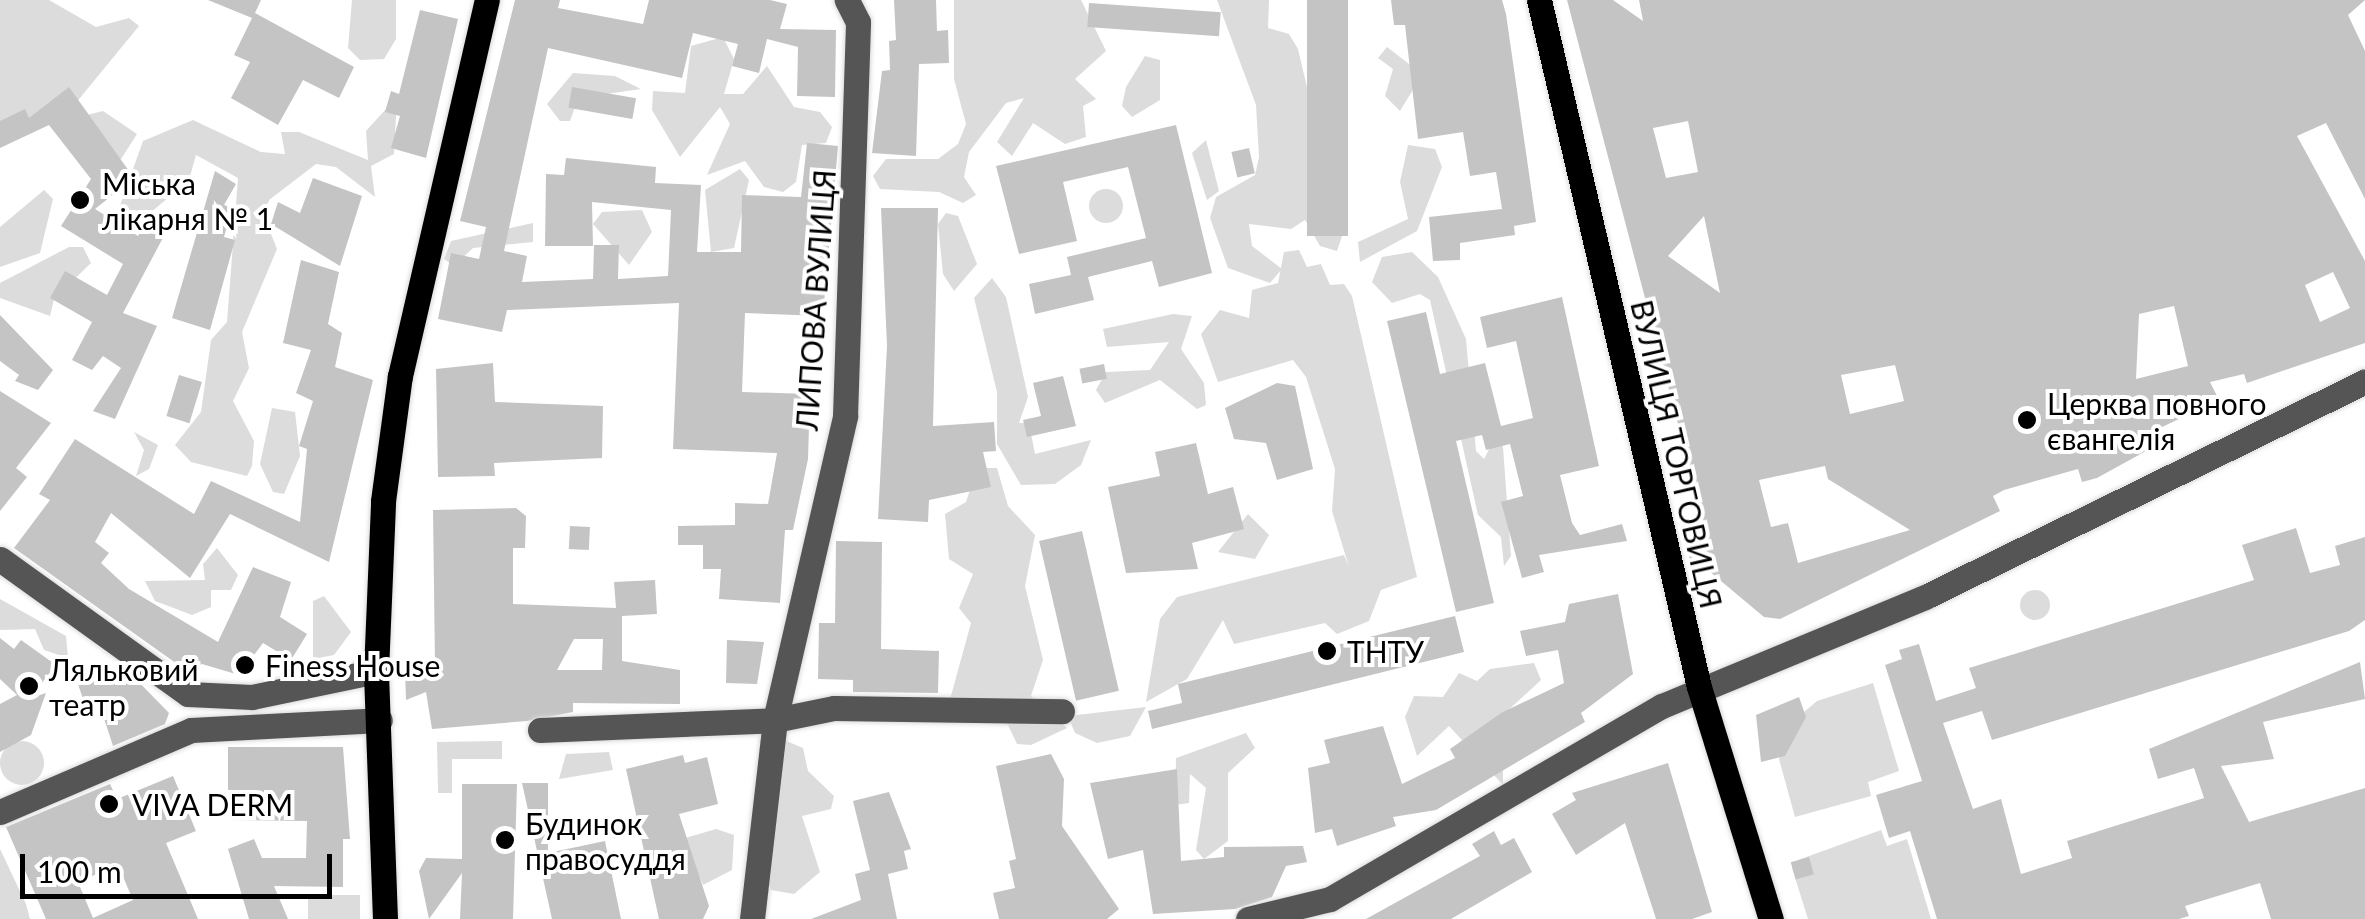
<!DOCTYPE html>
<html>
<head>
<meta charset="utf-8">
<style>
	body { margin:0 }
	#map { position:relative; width:2365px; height:919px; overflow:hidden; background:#fff; font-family:Lato,sans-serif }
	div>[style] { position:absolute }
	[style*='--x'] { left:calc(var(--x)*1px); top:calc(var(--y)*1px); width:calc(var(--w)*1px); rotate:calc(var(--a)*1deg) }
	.green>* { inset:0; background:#dcdcdc; transform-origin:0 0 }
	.round { border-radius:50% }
	.building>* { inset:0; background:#c4c4c4; transform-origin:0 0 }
	.roads { filter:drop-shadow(0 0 2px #dbdbdb) drop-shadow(0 0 2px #dbdbdb) }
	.minor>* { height:25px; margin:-12.5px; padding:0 12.5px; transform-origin:12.5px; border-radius:12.5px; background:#555 }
	.major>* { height:25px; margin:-12.5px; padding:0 12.5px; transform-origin:12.5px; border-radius:12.5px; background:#000 }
	.dots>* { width:28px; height:28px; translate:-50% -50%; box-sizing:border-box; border:5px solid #fff; border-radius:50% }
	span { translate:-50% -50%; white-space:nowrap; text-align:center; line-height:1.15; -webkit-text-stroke:8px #fff; paint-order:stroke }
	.poi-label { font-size:30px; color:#000 }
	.left { translate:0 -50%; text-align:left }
	.street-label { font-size:30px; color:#000 }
	.scale { position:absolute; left:20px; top:854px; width:312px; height:45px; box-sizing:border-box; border:5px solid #000; border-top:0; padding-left:12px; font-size:30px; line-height:35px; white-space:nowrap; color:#000; -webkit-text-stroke:8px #fff; paint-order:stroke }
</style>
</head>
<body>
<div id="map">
	<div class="green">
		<i style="clip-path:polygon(0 0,49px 0,96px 27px,129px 18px,139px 26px,75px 104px,0 133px)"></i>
		<i style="clip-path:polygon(352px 0,396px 0,396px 39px,384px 59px,360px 60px,348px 48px)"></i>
		<i style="clip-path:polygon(954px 0,1081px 0,1106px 51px,1075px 79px,1096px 99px,1083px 106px,1086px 137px,1065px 144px,1033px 123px,1012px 156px,997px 142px,1024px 98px,1006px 103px,969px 152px,964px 177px,976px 195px,963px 203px,939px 192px,880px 189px,873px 176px,886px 159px,938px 159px,958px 144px,966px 124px,954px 79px)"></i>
		<i style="clip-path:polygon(1217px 0,1269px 0,1268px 28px,1289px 34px,1298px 49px,1342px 236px,1337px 251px,1320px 246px,1305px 220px,1291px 229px,1249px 224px,1252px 246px,1282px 269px,1270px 283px,1228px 268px,1210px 218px,1216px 197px,1255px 175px,1259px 157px,1256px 105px)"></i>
		<i style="clip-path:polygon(723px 37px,734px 59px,724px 94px,743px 94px,767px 66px,794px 107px,820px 112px,832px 127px,826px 143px,802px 145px,796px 182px,783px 192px,764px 187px,745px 161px,707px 175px,730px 124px,720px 107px,680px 157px,652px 110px,653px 91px,685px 93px,691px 46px)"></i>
		<i style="clip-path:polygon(1387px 47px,1409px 64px,1433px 57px,1400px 111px,1385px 96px,1393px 69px,1378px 58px)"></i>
		<i style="clip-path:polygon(1145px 56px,1160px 60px,1160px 100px,1132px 117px,1122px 106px,1126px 87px)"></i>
		<i style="clip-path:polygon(573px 73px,615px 76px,641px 89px,578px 98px,570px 121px,560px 121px,547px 104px)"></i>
		<i style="clip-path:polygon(397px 97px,394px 154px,371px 166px,375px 197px,336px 167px,316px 164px,269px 200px,265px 219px,277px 249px,242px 332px,249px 368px,233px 401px,254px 441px,252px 466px,247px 476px,191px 462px,175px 445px,201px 412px,211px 340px,227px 322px,238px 178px,196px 155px,189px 180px,123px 236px,113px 225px,143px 141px,193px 120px,261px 152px,285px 154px,281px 132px,299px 132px,368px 160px,366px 131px)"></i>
		<i style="clip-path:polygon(103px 111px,137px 134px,121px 159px,93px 152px,79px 117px)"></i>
		<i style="clip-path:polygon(1206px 140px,1219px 191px,1207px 200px,1192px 153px)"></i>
		<i style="clip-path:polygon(1408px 145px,1435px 149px,1442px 167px,1417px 231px,1360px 262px,1358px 242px,1408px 219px,1400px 182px)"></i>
		<i style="clip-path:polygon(740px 169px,749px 180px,734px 248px,711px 252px,705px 190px)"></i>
		<i class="round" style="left:1089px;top:189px;width:34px;height:34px"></i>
		<i style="clip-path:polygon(44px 190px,53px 199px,40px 253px,0 267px,0 227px)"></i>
		<i style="clip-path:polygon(642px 210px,652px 232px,629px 265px,593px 224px,602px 212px)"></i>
		<i style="clip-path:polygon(946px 213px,958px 216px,977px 264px,954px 291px,943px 274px,938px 224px)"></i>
		<i style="clip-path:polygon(533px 223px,533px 242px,473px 248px,454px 266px,444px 259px,451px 241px)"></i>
		<i style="clip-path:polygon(69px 247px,83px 247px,91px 263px,54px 299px,50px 316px,0 298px,0 283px)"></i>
		<i style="clip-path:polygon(1299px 250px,1307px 267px,1321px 264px,1330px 285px,1344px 284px,1352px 296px,1417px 577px,1381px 590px,1369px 621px,1337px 634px,1325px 623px,1234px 644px,1223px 620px,1187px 679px,1146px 702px,1160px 619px,1177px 597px,1344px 555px,1349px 567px,1332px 511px,1335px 469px,1306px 377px,1293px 360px,1218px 382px,1201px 334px,1220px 310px,1249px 318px,1252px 290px,1278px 283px,1284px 252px)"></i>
		<i style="clip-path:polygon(1412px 252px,1438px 277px,1466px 339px,1476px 451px,1484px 459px,1495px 438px,1503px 447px,1511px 556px,1504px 566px,1501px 537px,1478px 515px,1430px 300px,1420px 294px,1392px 303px,1372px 282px,1382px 257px)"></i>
		<i style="clip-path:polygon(992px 278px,1006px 297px,1028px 397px,1019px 423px,1029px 423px,1035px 454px,1091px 440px,1081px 465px,1055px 484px,1021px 485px,997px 444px,997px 392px,974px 298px)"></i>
		<i style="clip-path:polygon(1173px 314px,1192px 316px,1181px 349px,1204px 383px,1206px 405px,1197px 409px,1160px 380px,1105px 403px,1096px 390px,1106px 372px,1150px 370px,1169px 342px,1107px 347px,1103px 329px)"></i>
		<i style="clip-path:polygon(272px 408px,295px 412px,300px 456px,284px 494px,273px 492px,260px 464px)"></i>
		<i style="clip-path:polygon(134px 432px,158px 445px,149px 469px,136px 476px,144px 450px)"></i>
		<i style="clip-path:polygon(977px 468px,997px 468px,1008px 506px,1035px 535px,1025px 586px,1043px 660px,1031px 696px,1067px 728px,1031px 745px,1017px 744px,1006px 721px,949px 703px,971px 623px,959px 608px,973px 574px,949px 559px,945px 514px,966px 502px)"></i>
		<i style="clip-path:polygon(1248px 514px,1269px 535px,1255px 559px,1218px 552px)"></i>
		<i style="clip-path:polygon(217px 548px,238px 575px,231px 590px,211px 590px,211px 607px,192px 615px,155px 601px,145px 581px,205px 580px,203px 564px)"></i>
		<i class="round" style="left:2020px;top:590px;width:30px;height:30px"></i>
		<i style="clip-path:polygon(324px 596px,351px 632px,334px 655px,313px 659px,313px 601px)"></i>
		<i style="clip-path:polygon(0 599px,66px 636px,68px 658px,44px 650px,35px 629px,0 630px)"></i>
		<i style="clip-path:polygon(1534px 663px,1541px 680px,1503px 715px,1503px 785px,1449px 726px,1417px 756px,1405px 717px,1414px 696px,1443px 697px,1459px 673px,1477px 681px,1490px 669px)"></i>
		<i style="clip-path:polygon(1873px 683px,1899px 771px,1868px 782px,1871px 796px,1795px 817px,1779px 759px,1791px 723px,1817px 701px)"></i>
		<i style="clip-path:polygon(1146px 707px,1130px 736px,1097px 743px,1075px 733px,1068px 716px)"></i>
		<i style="clip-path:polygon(1246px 733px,1255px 748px,1228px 773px,1228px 841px,1204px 859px,1196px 850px,1206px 788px,1190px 774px,1189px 803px,1175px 805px,1176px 758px)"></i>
		<i style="clip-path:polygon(784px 740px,803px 748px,808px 771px,834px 796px,831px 809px,802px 816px,820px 872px,794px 894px,771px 890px,756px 848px,779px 797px,768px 770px)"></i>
		<i class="round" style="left:0;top:741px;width:44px;height:44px"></i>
		<i style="clip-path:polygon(502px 741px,502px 759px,452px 759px,452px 793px,438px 793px,437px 742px)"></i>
		<i style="clip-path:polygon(609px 752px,613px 770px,559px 779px,566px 754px)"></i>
		<i style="clip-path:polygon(716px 829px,734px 835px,732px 870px,703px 885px,682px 839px)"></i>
		<i style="clip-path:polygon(1881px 830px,1887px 846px,1907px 839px,1931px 919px,1808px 919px,1792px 868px,1798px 860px)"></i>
		<i style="clip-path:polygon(0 849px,26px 904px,30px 919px,0 919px)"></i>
		<i style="left:360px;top:895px;width:24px;height:52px;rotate:90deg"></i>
	</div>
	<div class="building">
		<i style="clip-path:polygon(208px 0,261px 0,255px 13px,354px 67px,339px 98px,303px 80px,278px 125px,231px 98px,250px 62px,234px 55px,252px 18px)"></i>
		<i style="clip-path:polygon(515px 0,560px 0,558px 8px,643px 24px,649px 0,770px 0,787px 4px,780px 29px,836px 30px,835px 97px,797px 96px,798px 47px,767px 39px,759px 73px,732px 66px,738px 44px,693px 33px,682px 78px,548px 48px,504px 251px,527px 256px,522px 282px,593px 279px,594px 245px,619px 245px,618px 279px,668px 276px,671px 210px,592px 202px,593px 246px,545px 246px,546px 174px,564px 175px,566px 158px,656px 167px,655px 183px,701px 185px,697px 252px,741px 252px,742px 195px,801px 197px,807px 143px,838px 146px,823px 316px,745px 313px,742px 392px,810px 394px,808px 459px,793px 530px,785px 530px,780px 603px,719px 599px,721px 569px,703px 569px,703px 545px,678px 545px,678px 526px,735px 525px,735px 503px,768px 504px,777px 453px,673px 449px,679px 303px,507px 310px,502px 332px,438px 319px,451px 253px,479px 259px,486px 227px,460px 221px)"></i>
		<i style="clip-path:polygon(894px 0,936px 0,937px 31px,948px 30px,949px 63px,919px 64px,916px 156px,872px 153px,882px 71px,890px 70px,889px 41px,896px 40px)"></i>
		<i style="left:1307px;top:0;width:41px;height:236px"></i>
		<i style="clip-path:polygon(1391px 0,1502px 0,1506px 14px,1536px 222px,1514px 226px,1515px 235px,1460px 243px,1460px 260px,1433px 261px,1429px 217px,1502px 209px,1496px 172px,1470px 176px,1463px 132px,1418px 139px,1405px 25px,1394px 25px)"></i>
		<i style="clip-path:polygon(evenodd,1567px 0,1613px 0,1643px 21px,1639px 0,2365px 0,2348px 15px,2365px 51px,2365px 199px,2326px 123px,2297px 136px,2365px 261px,2365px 343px,2247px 383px,2244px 374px,2210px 382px,2219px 400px,2160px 428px,2166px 440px,2097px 478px,2082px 482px,2078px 469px,2004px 490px,1993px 496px,2000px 511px,1780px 619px,1764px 617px,1709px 571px,1694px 575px,1685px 541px,1707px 535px,1567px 0,1688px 121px,1698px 172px,1666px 178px,1653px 128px,1688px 121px,1567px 0,1704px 216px,1720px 293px,1668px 256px,1704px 216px,1567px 0,2333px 272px,2350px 308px,2320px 322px,2305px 285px,2333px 272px,1567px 0,2174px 306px,2188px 366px,2136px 379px,2139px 314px,2174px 306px,1567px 0,1895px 365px,1904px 401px,1850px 414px,1841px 375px,1895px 365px,1567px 0,1825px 466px,1828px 479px,1910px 530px,1798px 563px,1788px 523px,1771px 527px,1759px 480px,1825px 466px)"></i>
		<i style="left:1089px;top:3px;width:132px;height:24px;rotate:4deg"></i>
		<i style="clip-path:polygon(420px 10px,458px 19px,426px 158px,391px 148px,400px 116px,385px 112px,391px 91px,399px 94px)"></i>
		<i style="clip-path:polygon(69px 87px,134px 178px,95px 209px,138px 236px,145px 223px,165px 234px,123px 313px,157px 326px,115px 419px,93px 411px,121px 368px,103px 356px,92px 370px,72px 360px,92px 322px,50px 298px,65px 271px,107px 295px,123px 264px,61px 226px,91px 179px,49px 125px,0 148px,0 121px,25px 109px,29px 118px)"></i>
		<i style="left:572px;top:87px;width:65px;height:21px;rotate:10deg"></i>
		<i style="clip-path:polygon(1176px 125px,1212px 273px,1159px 287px,1152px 261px,1088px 277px,1094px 300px,1035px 314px,1029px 284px,1071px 275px,1067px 257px,1146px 238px,1128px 167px,1063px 182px,1077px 241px,1019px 254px,996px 166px)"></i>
		<i style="left:1249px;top:148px;width:26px;height:18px;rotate:77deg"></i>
		<i style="clip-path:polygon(215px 171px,236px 184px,224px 205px,232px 208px,224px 237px,235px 240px,210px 330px,172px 318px)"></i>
		<i style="clip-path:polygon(313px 178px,362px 196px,340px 266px,271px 224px,278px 202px,300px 213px)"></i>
		<i style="clip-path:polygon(881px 208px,938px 208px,933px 426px,994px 422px,996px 451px,983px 452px,991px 487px,929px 500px,928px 522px,878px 519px,887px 346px)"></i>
		<i style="clip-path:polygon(301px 260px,339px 272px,328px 324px,342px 333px,335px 367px,373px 380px,329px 562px,230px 514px,190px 578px,111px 513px,95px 542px,109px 553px,101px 563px,129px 589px,218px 642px,253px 567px,291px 582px,280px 617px,307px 634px,291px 660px,263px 643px,239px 675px,202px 664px,187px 671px,14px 548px,50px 500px,39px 494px,75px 439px,194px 514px,211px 481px,300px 522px,307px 449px,299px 446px,313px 401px,296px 393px,311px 350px,283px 343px)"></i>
		<i style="clip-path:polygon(1562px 297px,1599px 466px,1560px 475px,1572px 523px,1580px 535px,1622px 524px,1627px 541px,1539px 555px,1544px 572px,1522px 578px,1501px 502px,1523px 496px,1510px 444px,1486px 450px,1482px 435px,1456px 441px,1494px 603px,1456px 612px,1387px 321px,1426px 312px,1440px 374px,1485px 363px,1501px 426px,1533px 418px,1516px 341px,1487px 348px,1480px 317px)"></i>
		<i style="clip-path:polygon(0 315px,53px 370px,38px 390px,15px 381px,19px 375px,0 361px)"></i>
		<i style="clip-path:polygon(493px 363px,495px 402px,603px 406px,602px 458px,494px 463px,495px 476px,438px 477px,436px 369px)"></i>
		<i style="left:1104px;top:364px;width:15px;height:25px;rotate:79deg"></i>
		<i style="left:179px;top:375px;width:24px;height:43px;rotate:17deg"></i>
		<i style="clip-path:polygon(1063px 376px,1076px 426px,1027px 437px,1023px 420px,1041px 416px,1033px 383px)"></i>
		<i style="clip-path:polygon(1277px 383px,1295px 386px,1313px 469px,1277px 480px,1266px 443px,1234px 439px,1225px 408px)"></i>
		<i style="clip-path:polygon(0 391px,51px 423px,16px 468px,27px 477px,0 511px)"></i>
		<i style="clip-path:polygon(1196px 443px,1208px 494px,1233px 487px,1244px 529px,1192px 543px,1198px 569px,1126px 573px,1108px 487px,1160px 476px,1155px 452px)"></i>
		<i style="clip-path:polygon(evenodd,516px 508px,526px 516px,525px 548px,513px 548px,513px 604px,616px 608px,614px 582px,655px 580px,657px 614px,622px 616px,622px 661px,680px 670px,680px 704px,573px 703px,573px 712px,527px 721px,432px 729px,426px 692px,406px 700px,405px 669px,435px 666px,433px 510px,516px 508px,574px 639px,603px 639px,602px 670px,557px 670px,574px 639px)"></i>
		<i style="left:570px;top:526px;width:20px;height:23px;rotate:3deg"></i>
		<i style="clip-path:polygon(2296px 528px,2310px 573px,2340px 565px,2335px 546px,2365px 537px,2365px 620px,2349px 631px,1992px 740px,1982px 711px,1943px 723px,1973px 809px,2001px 799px,2021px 874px,2072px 858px,2067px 841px,2204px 798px,2194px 768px,2158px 779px,2149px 749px,2360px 662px,2365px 699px,2263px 722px,2274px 759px,2221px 766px,2249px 822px,2365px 788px,2365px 919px,2271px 919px,2260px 883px,2185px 906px,2189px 916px,2179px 919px,1937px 919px,1910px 831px,1889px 838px,1876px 795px,1922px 781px,1885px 665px,1902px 659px,1899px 650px,1919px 644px,1936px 701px,1976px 688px,1969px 668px,2254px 580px,2242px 545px)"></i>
		<i style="left:1082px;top:531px;width:164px;height:44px;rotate:77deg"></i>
		<i style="clip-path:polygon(836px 541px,882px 542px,881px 649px,939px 651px,938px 693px,853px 692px,853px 680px,818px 679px,819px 623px,835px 623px)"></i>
		<i style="clip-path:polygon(1618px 594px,1633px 674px,1581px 713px,1585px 722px,1436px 810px,1393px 817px,1396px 826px,1337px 846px,1332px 829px,1315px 833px,1308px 768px,1330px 763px,1324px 740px,1383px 726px,1402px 784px,1455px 758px,1450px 749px,1501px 713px,1564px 683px,1558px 650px,1526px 656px,1520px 631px,1565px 622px,1569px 604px)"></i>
		<i style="clip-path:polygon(1455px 616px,1464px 652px,1152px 729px,1148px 711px,1182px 703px,1178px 684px)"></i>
		<i style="clip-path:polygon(0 638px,14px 649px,21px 640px,56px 665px,30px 698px,46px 693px,31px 735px,0 752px,0 704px,17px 695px,0 679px)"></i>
		<i style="clip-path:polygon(727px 640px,764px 642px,757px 684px,726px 683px)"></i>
		<i style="clip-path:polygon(127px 670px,169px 713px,165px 724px,113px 746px,100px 706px,87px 711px,78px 684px)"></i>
		<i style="clip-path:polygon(1799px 697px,1806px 717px,1785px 756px,1761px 762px,1756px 715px)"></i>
		<i style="clip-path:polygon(228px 747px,343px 747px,350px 839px,343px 839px,343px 887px,274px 886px,288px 919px,249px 919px,228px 849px,254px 839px,262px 858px,306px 858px,307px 821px,228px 820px)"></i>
		<i style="clip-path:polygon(1051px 754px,1064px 779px,1062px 826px,1119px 909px,1107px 919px,999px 919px,993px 893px,1015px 888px,1009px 861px,1016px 859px,996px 766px)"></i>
		<i style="clip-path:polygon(683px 755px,685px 763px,707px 757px,718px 804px,679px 814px,709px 906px,703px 919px,659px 919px,626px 769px)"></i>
		<i style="clip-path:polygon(1668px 763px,1712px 912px,1692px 919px,1656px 919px,1625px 823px,1576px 855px,1552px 814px,1576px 800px,1572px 793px)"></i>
		<i style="clip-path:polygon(1177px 769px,1181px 861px,1224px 857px,1224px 847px,1303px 846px,1307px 862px,1286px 866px,1272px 897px,1235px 909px,1153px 914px,1143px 850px,1108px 859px,1090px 783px)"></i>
		<i style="clip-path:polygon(evenodd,173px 776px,196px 831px,166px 843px,198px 919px,46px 919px,6px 827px,110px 784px,117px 799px,173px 776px,118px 865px,133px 900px,93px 918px,78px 882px,118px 865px)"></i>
		<i style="clip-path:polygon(522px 783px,548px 783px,548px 853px,605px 841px,621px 919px,552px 919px)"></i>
		<i style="clip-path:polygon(462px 784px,517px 784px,513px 919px,460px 919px,462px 873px,429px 919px,419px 871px,426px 858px,462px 859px)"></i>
		<i style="clip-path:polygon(889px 792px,911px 849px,904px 851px,908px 869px,888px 874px,897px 919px,811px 919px,861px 900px,855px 874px,870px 870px,853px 801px)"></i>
		<i style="clip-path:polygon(1494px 831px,1501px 845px,1514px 838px,1532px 872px,1451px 919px,1366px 919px,1480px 856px,1472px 844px)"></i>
		<i style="left:1809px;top:857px;width:18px;height:19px;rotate:74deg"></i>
	</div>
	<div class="roads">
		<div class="minor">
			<i style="--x:0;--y:559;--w:231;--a:35.7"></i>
			<i style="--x:188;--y:694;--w:64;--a:2.7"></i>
			<i style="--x:252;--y:697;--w:127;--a:-11.8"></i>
			<i style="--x:540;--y:730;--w:235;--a:-2.4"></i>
			<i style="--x:775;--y:720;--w:60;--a:-11.5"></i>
			<i style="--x:834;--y:708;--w:228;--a:0.8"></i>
			<i style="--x:0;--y:812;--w:208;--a:-23.2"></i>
			<i style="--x:191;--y:730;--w:189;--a:-3"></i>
			<i style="--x:752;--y:919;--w:200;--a:-83.4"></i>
			<i style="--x:775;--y:720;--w:312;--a:-77"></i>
			<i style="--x:845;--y:416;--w:394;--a:-88.1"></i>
			<i style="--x:858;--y:22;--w:25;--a:-117"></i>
			<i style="--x:1248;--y:919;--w:84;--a:-13.7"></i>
			<i style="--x:1330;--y:899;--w:384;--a:-30.2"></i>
			<i style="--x:1662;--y:706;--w:285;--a:-22.5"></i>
			<i style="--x:1925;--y:597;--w:490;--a:-26.1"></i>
		</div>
		<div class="major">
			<i style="--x:1539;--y:0;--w:705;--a:76.89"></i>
			<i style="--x:1699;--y:687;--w:243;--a:72.8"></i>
			<i style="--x:385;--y:919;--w:248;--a:-92.1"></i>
			<i style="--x:376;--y:671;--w:170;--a:-87.6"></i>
			<i style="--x:383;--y:501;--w:126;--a:-82.3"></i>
			<i style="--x:400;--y:376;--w:386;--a:-77"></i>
		</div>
	</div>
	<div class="dots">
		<i style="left:80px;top:200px;background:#000"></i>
		<i style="left:2027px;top:420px;background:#000"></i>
		<i style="left:1327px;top:651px;background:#000"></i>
		<i style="left:245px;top:665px;background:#000"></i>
		<i style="left:29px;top:686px;background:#000"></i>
		<i style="left:109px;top:804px;background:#000"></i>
		<i style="left:505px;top:840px;background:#000"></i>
	</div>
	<div class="poi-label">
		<span class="left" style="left:102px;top:200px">Міська<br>лікарня № 1</span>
		<span class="left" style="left:2047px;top:420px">Церква повного<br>євангелія</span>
		<span class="left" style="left:1347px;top:651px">ТНТУ</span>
		<span class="left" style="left:265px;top:665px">Finess House</span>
		<span class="left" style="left:49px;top:686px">Ляльковий<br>театр</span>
		<span class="left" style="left:132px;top:804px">VIVA DERM</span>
		<span class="left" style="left:525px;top:840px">Будинок<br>правосуддя</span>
	</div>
	<div class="street-label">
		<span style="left:815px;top:300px;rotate:-86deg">ЛИПОВА ВУЛИЦЯ</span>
		<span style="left:1677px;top:454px;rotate:77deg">ВУЛИЦЯ ТОРГОВИЦЯ</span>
	</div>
	<div class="scale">100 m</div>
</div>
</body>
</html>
